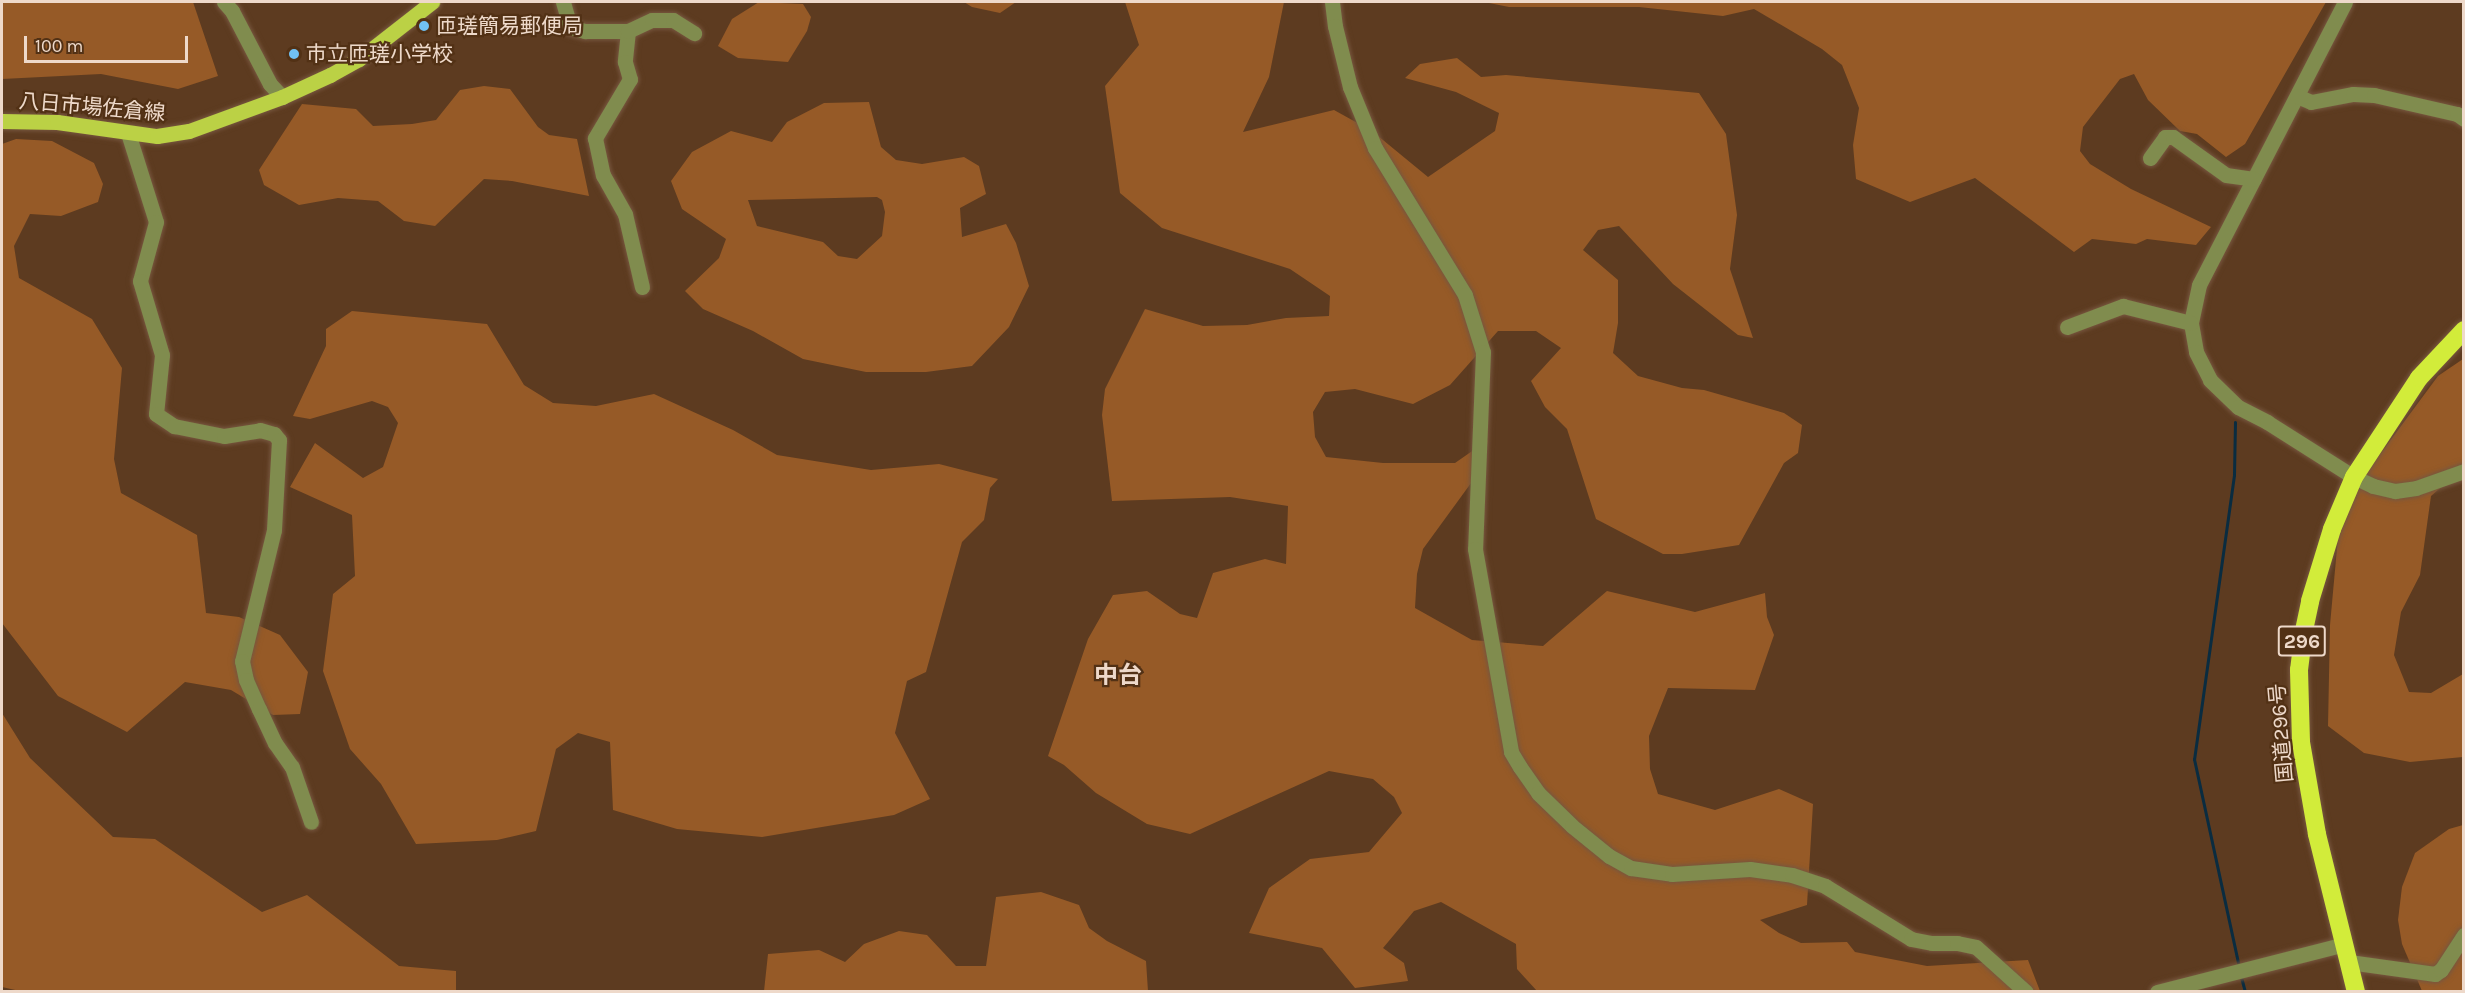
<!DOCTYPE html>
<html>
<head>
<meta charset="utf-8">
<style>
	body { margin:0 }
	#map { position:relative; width:2465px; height:993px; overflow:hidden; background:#5d3b20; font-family:Karla,"Noto Sans JP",sans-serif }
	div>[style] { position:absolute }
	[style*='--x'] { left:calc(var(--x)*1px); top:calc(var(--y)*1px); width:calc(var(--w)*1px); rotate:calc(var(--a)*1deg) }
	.green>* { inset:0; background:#965a27 }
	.stream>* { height:3px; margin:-1.5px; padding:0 1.5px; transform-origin:1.5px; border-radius:1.5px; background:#0a2c40 }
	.roads { filter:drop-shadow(0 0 2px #77573f) drop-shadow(0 0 2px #77573f) }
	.minor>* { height:15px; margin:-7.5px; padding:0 7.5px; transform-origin:7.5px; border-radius:7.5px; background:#808c4e }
	.major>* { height:15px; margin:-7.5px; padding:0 7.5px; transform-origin:7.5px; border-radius:7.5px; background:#bbd145 }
	.highway>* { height:18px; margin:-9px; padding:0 9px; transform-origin:9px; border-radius:9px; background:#d2ec3a }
	.dots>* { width:16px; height:16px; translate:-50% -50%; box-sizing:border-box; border:3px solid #523115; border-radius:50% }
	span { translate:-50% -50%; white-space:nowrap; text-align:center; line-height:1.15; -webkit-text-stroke:4.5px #523115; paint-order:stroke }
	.shield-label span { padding:2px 4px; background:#523115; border:2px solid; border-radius:4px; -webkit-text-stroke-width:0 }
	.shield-label { font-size:20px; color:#eed9ca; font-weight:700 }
	.poi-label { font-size:21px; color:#eed9ca }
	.left { translate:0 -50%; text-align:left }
	.street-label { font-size:21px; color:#eed9ca }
	.quarter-label { font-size:24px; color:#eed9ca; font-weight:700 }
	.frame { position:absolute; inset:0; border:3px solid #eed9ca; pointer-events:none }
	.scale { position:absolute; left:24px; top:36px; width:164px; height:27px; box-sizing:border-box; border:3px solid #eed9ca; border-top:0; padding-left:8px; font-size:18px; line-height:21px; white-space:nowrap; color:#eed9ca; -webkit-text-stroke:4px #523115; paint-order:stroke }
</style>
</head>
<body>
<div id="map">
	<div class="green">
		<i style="clip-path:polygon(2px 2px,193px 2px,218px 76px,178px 89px,101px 74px,2px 79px)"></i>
		<i style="clip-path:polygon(759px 2px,803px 4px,811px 17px,807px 31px,788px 62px,738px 58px,718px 46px,732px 19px)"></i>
		<i style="clip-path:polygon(964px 2px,1016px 2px,1000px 13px,972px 7px)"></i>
		<i style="clip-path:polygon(1125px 2px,1284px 2px,1269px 77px,1243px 132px,1334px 110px,1372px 131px,1428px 177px,1495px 131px,1499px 113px,1456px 92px,1405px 78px,1420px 64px,1457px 58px,1481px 77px,1506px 75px,1699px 93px,1726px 134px,1737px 215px,1730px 269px,1753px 338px,1738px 335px,1673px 284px,1619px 226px,1598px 230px,1583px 250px,1618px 280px,1618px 323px,1613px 353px,1638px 376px,1682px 388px,1704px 390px,1784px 413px,1802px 425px,1798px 453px,1784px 463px,1739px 545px,1682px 554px,1663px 554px,1596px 519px,1567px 429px,1545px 407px,1531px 381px,1561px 348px,1536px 331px,1498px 331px,1450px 385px,1413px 404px,1355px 389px,1325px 392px,1313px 412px,1315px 437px,1326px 457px,1383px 463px,1455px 463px,1488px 440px,1482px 468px,1423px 549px,1417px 574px,1415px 608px,1472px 640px,1543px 646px,1607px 591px,1695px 612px,1765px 593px,1767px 617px,1774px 635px,1755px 690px,1668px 688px,1649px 736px,1650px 769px,1658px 794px,1715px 810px,1779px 789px,1813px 804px,1807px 905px,1760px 920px,1779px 933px,1801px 943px,1847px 942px,1855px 952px,1927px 966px,2028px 960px,2040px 991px,1537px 991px,1517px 969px,1516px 944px,1441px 902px,1414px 911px,1383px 948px,1404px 963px,1408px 981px,1355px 988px,1322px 948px,1249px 933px,1269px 888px,1310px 859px,1369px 852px,1402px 813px,1394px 797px,1373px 779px,1329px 771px,1190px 834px,1147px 824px,1096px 793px,1064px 765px,1048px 756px,1088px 639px,1113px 595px,1147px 591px,1180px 614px,1197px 618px,1213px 573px,1265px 559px,1286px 564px,1288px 506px,1230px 497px,1112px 501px,1102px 415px,1105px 389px,1145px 309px,1203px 326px,1247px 325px,1286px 318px,1329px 316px,1330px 296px,1290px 269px,1162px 228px,1120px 193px,1105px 86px,1139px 45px)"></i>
		<i style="clip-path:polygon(1484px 2px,2326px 2px,2245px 144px,2226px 157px,2197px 134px,2180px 131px,2148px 100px,2134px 74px,2120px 79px,2083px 127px,2080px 151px,2090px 164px,2131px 189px,2211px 227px,2196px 245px,2147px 239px,2136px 244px,2092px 239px,2074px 252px,1975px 178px,1910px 202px,1856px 179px,1853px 145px,1859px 108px,1842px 65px,1822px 49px,1754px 9px,1723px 16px,1639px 7px,1509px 7px)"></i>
		<i style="clip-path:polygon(484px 86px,510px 89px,538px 127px,549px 135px,577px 139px,589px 196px,512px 181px,484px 179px,435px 226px,404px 221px,378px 201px,338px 198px,299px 205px,264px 185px,259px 170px,302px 104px,356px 109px,373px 126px,412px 124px,436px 120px,460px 90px)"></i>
		<i style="clip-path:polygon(evenodd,869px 102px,881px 147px,896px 160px,922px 164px,964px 157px,979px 166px,986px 194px,960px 208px,962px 237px,1006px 224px,1016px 243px,1029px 286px,1009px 327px,972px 366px,926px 372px,866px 372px,803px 359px,753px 331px,703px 309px,685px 291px,719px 258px,726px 239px,682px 209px,671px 181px,692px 152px,731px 131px,772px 142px,787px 122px,824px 103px,869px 102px,877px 197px,882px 200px,885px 212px,882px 236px,857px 259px,838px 256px,823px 242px,757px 226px,748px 200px,877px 197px)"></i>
		<i style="clip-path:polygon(16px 139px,52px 141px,94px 163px,103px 184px,98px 202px,61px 216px,30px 214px,14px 246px,19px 278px,92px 319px,122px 368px,114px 459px,121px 493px,197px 535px,206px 613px,239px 617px,280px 635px,308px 672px,300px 714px,273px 715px,231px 690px,185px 682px,127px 732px,58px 696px,2px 623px,2px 144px)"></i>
		<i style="clip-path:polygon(352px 311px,487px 324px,524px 385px,553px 403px,596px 406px,654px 394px,733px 430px,777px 455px,871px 470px,939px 464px,998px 479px,990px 488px,984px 520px,962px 542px,926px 672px,907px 681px,895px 733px,930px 799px,894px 815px,762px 837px,677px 829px,613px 810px,610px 742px,578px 733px,556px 749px,536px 831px,497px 840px,416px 844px,381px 784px,350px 749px,323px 671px,333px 594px,355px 576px,352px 515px,290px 487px,315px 443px,363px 478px,383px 467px,398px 423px,388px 407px,372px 401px,310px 419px,293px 416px,326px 346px,326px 329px)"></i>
		<i style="clip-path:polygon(2463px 359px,2463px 468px,2431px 496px,2420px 575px,2401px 612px,2394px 655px,2409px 692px,2431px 693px,2463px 674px,2463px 757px,2410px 762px,2364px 753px,2328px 726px,2330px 625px,2338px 537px,2355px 488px,2438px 376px)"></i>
		<i style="clip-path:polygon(2px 713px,30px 758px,113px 837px,155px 839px,262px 912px,307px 895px,399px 966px,456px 971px,456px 991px,24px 992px,2px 987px)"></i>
		<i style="clip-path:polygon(2463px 825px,2463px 991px,2422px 991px,2402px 944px,2398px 920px,2402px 887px,2415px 853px,2449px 829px)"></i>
		<i style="clip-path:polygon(1041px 892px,1079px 905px,1089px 928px,1107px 941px,1146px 961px,1148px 991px,764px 991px,768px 954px,819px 950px,845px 962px,864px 944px,899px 931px,927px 935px,956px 966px,986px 966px,996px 897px)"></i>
	</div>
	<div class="stream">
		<i style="--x:2235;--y:422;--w:53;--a:91.1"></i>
		<i style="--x:2234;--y:475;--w:287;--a:98"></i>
		<i style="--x:2194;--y:759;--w:214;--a:77.8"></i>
		<i style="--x:2241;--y:977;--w:16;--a:75"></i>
	</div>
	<div class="roads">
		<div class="minor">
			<i style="--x:224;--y:2;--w:12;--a:48"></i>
			<i style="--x:232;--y:11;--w:82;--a:62.5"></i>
			<i style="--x:270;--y:84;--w:18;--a:47"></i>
			<i style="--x:563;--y:2;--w:26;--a:74"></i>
			<i style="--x:570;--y:27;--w:16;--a:15"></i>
			<i style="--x:585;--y:31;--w:43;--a:0"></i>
			<i style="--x:628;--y:31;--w:31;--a:96"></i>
			<i style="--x:625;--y:62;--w:18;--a:74"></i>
			<i style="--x:630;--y:79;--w:69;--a:120.7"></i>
			<i style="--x:595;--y:138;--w:38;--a:78"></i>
			<i style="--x:603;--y:175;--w:45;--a:60.6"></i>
			<i style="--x:625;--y:214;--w:75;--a:76.9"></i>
			<i style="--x:1332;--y:2;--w:24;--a:83"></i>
			<i style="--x:1335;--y:26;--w:63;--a:76.2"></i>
			<i style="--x:1350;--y:87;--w:66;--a:67.7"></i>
			<i style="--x:1375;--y:148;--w:172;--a:58.5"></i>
			<i style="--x:1465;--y:295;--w:60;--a:72.5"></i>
			<i style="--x:1483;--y:352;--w:197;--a:92.3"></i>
			<i style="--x:1475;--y:549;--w:206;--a:79.9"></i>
			<i style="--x:1511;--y:752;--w:17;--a:59"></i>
			<i style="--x:1520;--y:767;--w:32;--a:55"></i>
			<i style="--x:1538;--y:793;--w:47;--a:44.1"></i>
			<i style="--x:1572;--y:826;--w:48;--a:39"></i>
			<i style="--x:1609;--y:856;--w:25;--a:29"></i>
			<i style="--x:1631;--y:868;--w:41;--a:8.3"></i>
			<i style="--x:1672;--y:874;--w:78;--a:-3.7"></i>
			<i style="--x:1750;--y:869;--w:42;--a:8.1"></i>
			<i style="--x:1792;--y:875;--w:35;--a:18"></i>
			<i style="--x:1825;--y:886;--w:101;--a:31.6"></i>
			<i style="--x:1911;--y:939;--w:21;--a:11"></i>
			<i style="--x:1932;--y:943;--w:25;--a:0"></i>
			<i style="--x:1957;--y:943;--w:19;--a:12"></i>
			<i style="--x:1976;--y:947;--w:67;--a:42"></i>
			<i style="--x:2345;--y:2;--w:318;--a:117.3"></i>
			<i style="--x:2199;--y:285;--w:39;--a:102"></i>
			<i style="--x:2191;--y:323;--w:29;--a:80"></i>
			<i style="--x:2196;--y:352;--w:31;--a:63"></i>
			<i style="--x:2210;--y:380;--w:39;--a:44"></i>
			<i style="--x:2238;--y:407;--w:33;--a:27"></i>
			<i style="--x:2267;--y:422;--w:103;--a:32.3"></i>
			<i style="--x:2354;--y:477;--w:21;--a:25"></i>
			<i style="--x:2373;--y:486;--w:23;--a:13"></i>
			<i style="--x:2395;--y:491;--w:21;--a:-8"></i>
			<i style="--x:2416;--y:488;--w:51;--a:-19.5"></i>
			<i style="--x:628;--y:31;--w:26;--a:-25"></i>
			<i style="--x:652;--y:20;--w:21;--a:0"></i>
			<i style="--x:673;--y:20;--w:25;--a:32"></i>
			<i style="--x:2297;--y:96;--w:15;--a:23"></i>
			<i style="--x:2311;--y:102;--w:43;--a:-10.8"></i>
			<i style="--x:2353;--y:94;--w:21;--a:3"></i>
			<i style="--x:2374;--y:95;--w:85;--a:12.9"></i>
			<i style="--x:2457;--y:114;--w:9;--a:36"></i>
			<i style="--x:128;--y:133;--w:93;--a:72.5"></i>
			<i style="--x:156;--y:222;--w:61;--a:105.2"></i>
			<i style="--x:140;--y:281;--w:77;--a:73.4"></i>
			<i style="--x:162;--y:355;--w:59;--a:95.8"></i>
			<i style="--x:156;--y:414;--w:22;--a:34"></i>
			<i style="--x:174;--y:426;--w:51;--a:11.3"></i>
			<i style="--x:224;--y:436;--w:36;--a:-9"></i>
			<i style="--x:260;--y:430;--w:15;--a:16"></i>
			<i style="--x:274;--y:434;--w:8;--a:50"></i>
			<i style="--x:279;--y:440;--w:90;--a:93.2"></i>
			<i style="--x:274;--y:530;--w:135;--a:103.7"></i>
			<i style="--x:242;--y:661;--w:19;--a:78"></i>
			<i style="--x:246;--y:680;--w:32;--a:66"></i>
			<i style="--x:259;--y:709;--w:38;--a:65"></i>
			<i style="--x:275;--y:743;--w:29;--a:55"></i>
			<i style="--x:292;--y:767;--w:58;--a:70.9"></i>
			<i style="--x:2150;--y:158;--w:26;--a:-54"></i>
			<i style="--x:2165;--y:137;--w:8;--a:0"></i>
			<i style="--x:2173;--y:137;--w:65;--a:35.6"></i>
			<i style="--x:2226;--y:175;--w:28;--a:8"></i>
			<i style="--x:2067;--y:327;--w:60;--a:-20.6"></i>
			<i style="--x:2123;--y:306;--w:70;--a:14"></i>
			<i style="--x:2349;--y:962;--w:87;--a:7.9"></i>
			<i style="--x:2435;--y:974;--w:7;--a:-34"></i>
			<i style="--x:2441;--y:970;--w:42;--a:-56.7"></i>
			<i style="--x:2157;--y:992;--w:194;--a:-14.3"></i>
		</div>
		<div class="major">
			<i style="--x:2;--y:121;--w:55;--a:1"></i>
			<i style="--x:57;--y:122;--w:101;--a:8"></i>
			<i style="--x:157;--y:136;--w:32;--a:-9"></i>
			<i style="--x:189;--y:131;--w:99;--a:-20.1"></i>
			<i style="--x:282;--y:97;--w:53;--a:-24.6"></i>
			<i style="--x:330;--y:75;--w:33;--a:-29"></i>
			<i style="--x:359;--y:59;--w:93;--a:-38"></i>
		</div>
		<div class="highway">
			<i style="--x:2356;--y:992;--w:163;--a:-103.9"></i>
			<i style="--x:2317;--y:834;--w:93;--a:-99.9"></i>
			<i style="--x:2301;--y:742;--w:72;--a:-91.6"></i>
			<i style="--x:2299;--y:670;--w:35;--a:-83"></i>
			<i style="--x:2303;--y:635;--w:35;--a:-78"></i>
			<i style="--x:2310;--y:601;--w:75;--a:-73"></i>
			<i style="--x:2332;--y:529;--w:56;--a:-67.1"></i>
			<i style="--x:2354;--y:477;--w:118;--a:-56.7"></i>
			<i style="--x:2419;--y:378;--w:66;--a:-46.8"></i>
		</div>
	</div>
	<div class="dots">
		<i style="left:424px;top:26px;background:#71c1f4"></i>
		<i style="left:294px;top:54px;background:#71c1f4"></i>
	</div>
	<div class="shield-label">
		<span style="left:2302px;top:641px">296</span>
	</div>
	<div class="poi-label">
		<span class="left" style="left:436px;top:26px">匝瑳簡易郵便局</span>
		<span class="left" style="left:306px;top:54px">市立匝瑳小学校</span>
	</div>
	<div class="street-label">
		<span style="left:92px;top:107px;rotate:5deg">八日市場佐倉線</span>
		<span style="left:2281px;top:733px;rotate:-95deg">国道296号</span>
	</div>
	<div class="quarter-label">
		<span style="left:1118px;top:676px">中台</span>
	</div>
	<div class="frame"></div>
	<div class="scale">100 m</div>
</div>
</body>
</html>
